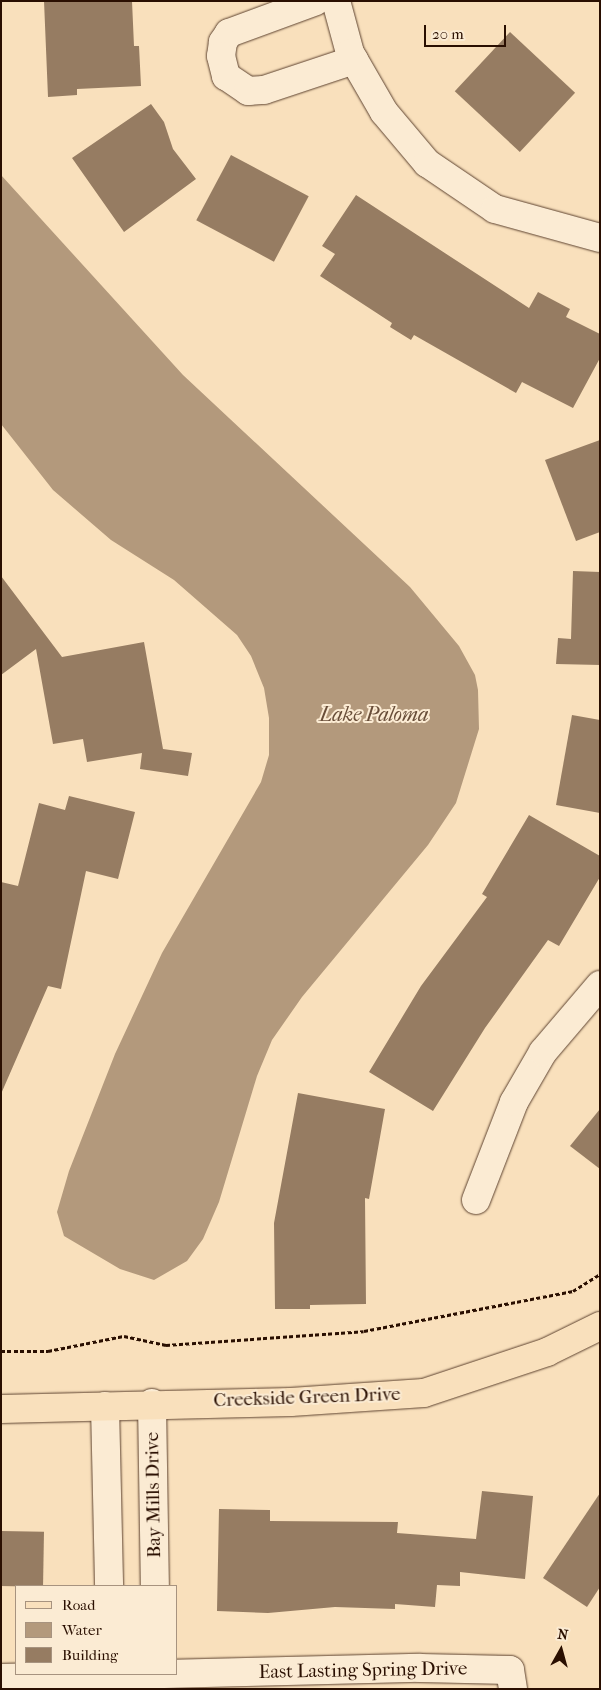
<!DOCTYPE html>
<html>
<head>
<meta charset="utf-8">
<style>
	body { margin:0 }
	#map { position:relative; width:601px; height:1690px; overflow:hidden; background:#f9e0bc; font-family:"IM FELL French Canon",serif }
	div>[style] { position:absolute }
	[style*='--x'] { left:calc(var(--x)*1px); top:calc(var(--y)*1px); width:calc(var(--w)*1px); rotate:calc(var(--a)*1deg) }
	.water>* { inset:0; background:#b3997c }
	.building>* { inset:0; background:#967c62; transform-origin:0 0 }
	.path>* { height:3px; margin-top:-1.5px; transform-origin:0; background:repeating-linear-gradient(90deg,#2a0f01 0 4px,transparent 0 6.5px) }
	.roads { filter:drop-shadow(0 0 1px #5e4330) drop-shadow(0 0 1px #5e4330) }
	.minor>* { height:28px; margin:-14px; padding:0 14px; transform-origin:14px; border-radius:14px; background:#fbebd3 }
	.major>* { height:28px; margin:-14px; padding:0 14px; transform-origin:14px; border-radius:14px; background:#f9e0bc }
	span { translate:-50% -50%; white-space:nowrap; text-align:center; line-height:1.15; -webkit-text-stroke:4px #fbebd3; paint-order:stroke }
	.street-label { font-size:19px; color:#2a0f01 }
	.water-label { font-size:20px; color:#684d38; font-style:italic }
	.frame { position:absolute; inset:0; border:2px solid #2a0f01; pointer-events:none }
	.legend { position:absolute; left:15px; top:1585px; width:162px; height:90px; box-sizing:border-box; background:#fbebd3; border:1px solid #a7937f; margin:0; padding:6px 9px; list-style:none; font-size:15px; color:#2a0f01 }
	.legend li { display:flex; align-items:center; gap:10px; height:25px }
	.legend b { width:25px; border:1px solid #a7937f }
	.north { position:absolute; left:536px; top:1625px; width:50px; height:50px; -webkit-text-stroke:4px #fbebd3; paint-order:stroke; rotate:7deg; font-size:14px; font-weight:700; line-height:20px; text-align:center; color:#2a0f01 }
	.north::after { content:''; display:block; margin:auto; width:18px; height:22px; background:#2a0f01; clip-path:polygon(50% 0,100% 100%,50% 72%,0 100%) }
	.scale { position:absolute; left:424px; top:25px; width:82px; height:22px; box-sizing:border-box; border:2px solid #2a0f01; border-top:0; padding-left:6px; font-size:15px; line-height:18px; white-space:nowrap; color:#2a0f01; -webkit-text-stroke:4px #fbebd3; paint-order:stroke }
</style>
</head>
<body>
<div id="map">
	<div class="water">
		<i style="clip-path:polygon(1px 175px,183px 375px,410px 587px,459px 646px,475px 675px,478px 690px,479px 729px,456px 803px,428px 845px,302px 997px,272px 1040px,257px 1076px,219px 1202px,203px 1239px,187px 1261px,154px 1280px,120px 1269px,64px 1236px,57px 1212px,69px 1171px,115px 1054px,162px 953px,261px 782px,269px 755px,269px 718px,264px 688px,251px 656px,237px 635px,174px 580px,111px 540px,53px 490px,1px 424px)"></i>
	</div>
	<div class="building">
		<i style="clip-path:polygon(44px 1px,132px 1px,134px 46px,139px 46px,141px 86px,77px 89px,77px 95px,48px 97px)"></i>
		<i style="left:510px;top:32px;width:89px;height:81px;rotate:43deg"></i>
		<i style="clip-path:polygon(151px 104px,164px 122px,173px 149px,196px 179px,124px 232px,72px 158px)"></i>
		<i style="left:231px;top:155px;width:88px;height:74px;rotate:28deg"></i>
		<i style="clip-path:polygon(356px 195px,529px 308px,538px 292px,570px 309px,566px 317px,600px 334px,600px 358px,573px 408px,522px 382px,516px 393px,414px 335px,411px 340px,390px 327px,392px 323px,320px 276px,335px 254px,322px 246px)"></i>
		<i style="clip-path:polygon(600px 440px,600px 532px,576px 541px,545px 460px)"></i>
		<i style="clip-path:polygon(573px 571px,600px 572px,600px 665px,556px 664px,558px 638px,571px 639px)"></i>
		<i style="clip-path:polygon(1px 576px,62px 657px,144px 642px,163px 749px,192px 753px,188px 776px,140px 769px,142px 753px,87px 762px,83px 739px,53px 744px,36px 649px,1px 675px)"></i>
		<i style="clip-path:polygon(572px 715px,600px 720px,600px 813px,556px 805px)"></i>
		<i style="clip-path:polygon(69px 796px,135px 812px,118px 879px,86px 871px,61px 989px,48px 986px,1px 1094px,1px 882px,18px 886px,39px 803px,65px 810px)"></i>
		<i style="clip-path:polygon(529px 815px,600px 856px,600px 877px,559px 946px,548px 940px,485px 1028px,433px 1111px,369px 1072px,421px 986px,487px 897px,482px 894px)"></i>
		<i style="clip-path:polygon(298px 1093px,385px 1109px,369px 1199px,365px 1198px,366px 1304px,310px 1305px,310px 1309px,275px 1309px,274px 1223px)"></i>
		<i style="clip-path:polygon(600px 1109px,600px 1169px,570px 1146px)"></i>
		<i style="clip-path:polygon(482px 1491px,533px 1496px,525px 1579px,460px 1572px,460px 1586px,437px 1585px,435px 1607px,395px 1604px,395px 1609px,335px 1607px,268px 1613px,217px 1611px,219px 1509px,270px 1510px,270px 1521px,398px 1522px,397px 1533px,476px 1539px)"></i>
		<i style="clip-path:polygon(600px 1493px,600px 1587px,587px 1607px,543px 1578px)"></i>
		<i style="left:1px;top:1531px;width:43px;height:55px;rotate:1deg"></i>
	</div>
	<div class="path">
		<i style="--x:1;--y:1351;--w:47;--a:0"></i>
		<i style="--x:48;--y:1351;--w:77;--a:-11.2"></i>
		<i style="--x:124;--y:1336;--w:43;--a:12.1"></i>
		<i style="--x:166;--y:1345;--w:198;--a:-4"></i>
		<i style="--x:364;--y:1331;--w:213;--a:-10.8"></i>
		<i style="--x:573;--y:1291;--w:32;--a:-32"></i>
	</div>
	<div class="roads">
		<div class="minor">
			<i style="--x:316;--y:1;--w:93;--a:159.8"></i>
			<i style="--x:229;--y:33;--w:11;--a:124"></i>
			<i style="--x:223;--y:42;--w:14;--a:98"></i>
			<i style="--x:221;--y:56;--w:21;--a:76"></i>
			<i style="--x:226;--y:76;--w:27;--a:34"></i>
			<i style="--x:248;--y:91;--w:16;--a:-4"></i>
			<i style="--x:264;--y:90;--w:95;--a:-18.4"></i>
			<i style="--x:336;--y:1;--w:54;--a:74.9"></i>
			<i style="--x:350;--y:53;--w:68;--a:60"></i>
			<i style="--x:384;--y:112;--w:67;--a:49.9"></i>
			<i style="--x:427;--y:163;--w:82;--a:34.1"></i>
			<i style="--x:495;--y:209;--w:109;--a:15.4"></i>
			<i style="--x:476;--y:1200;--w:105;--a:-68.8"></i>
			<i style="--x:514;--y:1102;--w:58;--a:-59.9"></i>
			<i style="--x:543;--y:1052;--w:88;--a:-49.6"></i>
			<i style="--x:152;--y:1403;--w:183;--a:89.1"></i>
			<i style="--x:105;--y:1406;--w:180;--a:88.7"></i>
			<i style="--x:1;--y:1678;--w:419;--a:-1.4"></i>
			<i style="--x:420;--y:1668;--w:90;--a:1.3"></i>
			<i style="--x:510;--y:1670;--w:19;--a:81"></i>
		</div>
		<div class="major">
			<i style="--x:1;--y:1409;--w:290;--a:-1.4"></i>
			<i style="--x:291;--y:1402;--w:133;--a:-3.9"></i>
			<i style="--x:424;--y:1393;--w:130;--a:-18.4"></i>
			<i style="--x:547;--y:1352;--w:59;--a:-26.1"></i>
		</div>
	</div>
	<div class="street-label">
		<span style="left:307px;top:1398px;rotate:-2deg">Creekside Green Drive</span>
		<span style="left:154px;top:1495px;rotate:-91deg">Bay Mills Drive</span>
		<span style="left:363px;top:1671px;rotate:-1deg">East Lasting Spring Drive</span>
	</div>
	<div class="water-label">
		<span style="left:374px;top:714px">Lake Paloma</span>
	</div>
	<div class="frame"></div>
	<ul class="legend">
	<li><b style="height:6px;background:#f9e0bc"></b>Road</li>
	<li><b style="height:14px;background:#b3997c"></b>Water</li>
	<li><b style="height:14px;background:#967c62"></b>Building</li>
	</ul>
	<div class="north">N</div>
	<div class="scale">20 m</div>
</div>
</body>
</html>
